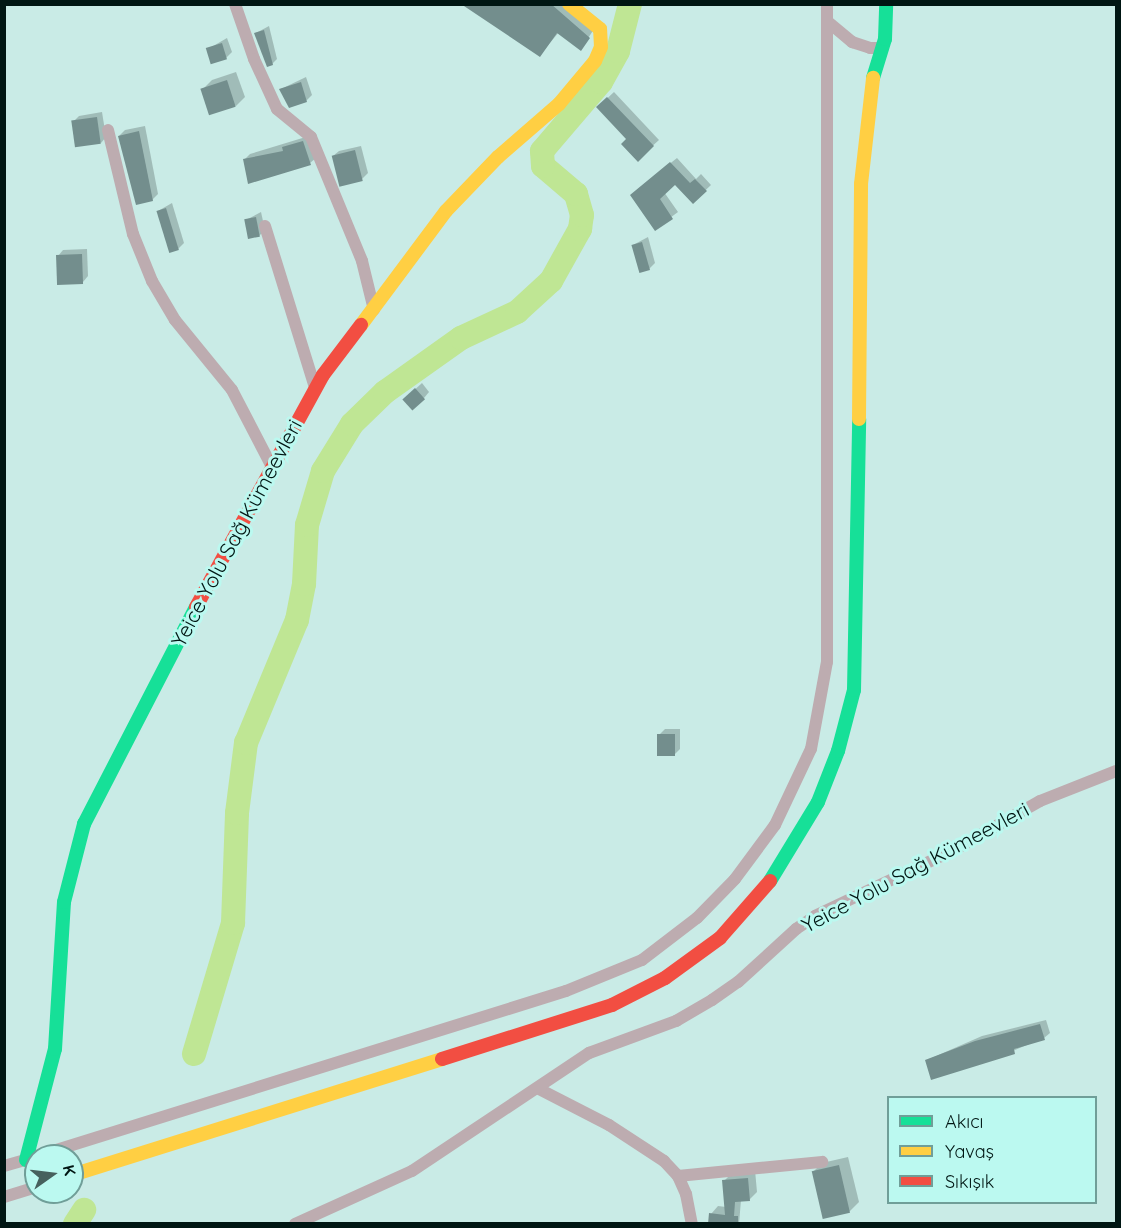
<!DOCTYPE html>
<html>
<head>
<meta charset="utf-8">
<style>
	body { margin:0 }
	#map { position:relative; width:1121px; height:1228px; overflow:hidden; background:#c9ebe6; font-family:Quicksand,sans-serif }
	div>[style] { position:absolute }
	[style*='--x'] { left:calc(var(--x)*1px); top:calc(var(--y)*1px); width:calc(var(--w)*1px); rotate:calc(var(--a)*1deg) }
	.shadow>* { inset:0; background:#0003 }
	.river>* { height:24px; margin:-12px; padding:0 12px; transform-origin:12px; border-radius:12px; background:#bfe694 }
	.building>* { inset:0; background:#738e8d; transform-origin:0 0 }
	.street>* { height:12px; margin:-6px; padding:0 6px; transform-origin:6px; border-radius:6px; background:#bdacb0 }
	.fast>* { height:14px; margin:-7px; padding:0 7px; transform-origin:7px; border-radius:7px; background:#16e098 }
	.slow>* { height:14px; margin:-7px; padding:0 7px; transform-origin:7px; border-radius:7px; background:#ffcf43 }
	.jam>* { height:14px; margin:-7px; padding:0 7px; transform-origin:7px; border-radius:7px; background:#f24e42 }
	span { translate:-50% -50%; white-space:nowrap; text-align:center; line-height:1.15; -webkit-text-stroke:6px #bbf9f0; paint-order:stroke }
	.street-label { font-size:21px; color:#001613 }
	.frame { position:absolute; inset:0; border:6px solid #001613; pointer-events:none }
	.legend { position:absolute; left:887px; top:1096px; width:210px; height:108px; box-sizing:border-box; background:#bbf9f0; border:2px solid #709e98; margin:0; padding:8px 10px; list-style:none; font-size:18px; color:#001613 }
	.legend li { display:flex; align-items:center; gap:12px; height:30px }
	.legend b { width:30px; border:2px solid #709e98 }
	.north { position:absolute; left:24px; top:1144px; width:60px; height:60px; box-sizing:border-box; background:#bbf9f0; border:2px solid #709e98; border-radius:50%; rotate:76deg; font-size:16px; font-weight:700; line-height:24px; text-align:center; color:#001613 }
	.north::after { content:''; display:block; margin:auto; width:21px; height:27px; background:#46615d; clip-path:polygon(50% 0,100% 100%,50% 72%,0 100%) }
</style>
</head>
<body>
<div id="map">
	<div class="shadow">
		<i style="clip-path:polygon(463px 4px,567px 4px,596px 26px,581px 49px,559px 32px,540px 55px)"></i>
		<i style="clip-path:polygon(269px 26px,277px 59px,272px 64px,256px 33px)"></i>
		<i style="clip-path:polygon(227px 38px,232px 52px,226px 58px,208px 49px)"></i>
		<i style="clip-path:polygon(236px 72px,245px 97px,236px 106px,203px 89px,212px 80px)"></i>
		<i style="clip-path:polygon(306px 77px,312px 95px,306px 101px,281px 89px)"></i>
		<i style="clip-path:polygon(614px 92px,659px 140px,638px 159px,628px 139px,598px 107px)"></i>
		<i style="clip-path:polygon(102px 112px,106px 137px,101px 143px,73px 122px,79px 116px)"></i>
		<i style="clip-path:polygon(145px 126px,158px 194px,152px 200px,119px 136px,125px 130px)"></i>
		<i style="clip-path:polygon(309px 136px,316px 158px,310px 163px,249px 182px,244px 160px,250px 154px)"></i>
		<i style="clip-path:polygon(361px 146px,368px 173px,362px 179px,333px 156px,339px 151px)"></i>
		<i style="clip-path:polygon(677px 158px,696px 179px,701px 174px,711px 185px,693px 202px,675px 183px,664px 192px,678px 212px,655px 229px,638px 189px)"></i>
		<i style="clip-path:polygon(172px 203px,184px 243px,178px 249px,158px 211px)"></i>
		<i style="clip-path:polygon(261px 212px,265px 230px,259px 236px,246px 220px)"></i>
		<i style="clip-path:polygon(648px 237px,655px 263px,649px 269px,633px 245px)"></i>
		<i style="clip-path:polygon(87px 249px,88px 276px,83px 282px,58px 256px,63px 250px)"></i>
		<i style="clip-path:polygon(422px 383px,429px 392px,424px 398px,410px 394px)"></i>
		<i style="clip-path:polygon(665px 729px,680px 729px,680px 749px,674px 755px,659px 735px)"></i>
		<i style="clip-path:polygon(1046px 1020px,1050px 1033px,1044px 1038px,983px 1063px,927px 1060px,982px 1036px)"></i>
		<i style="clip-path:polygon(848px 1157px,859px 1202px,850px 1211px,824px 1217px,813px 1172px,822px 1163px)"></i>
		<i style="clip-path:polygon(755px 1170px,757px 1192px,749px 1200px,741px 1200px,739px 1224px,710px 1224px,711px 1214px,718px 1206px,726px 1207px,724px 1181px,732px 1173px)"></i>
	</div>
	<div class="river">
		<i style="--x:194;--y:1054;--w:137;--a:-73.4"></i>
		<i style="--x:233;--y:923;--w:110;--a:-87.9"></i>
		<i style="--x:237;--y:813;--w:71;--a:-82.7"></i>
		<i style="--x:246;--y:743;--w:133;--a:-67.5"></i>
		<i style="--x:297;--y:620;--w:37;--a:-79"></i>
		<i style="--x:304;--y:584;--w:59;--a:-87.1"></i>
		<i style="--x:307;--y:525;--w:56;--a:-73.5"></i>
		<i style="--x:323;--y:471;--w:55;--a:-58.3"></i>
		<i style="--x:352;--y:424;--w:46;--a:-44.1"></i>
		<i style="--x:385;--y:392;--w:93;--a:-35.4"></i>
		<i style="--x:461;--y:338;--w:62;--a:-24.9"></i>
		<i style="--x:517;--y:312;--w:46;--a:-42.4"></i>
		<i style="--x:551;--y:281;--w:60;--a:-60.9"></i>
		<i style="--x:580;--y:229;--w:14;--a:-82"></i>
		<i style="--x:582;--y:215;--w:22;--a:-106"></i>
		<i style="--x:576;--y:194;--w:43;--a:-139.7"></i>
		<i style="--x:543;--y:166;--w:15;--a:-94"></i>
		<i style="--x:542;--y:151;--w:91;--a:-49.5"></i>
		<i style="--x:601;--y:82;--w:35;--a:-61"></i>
		<i style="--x:618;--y:51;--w:49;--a:-75.7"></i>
		<i style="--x:75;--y:1224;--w:17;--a:-57"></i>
	</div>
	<div class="building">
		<i style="clip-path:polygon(461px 4px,551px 4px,590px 38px,581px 51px,557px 33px,540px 57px)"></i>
		<i style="clip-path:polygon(264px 30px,273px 65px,267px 67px,254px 33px)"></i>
		<i style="left:222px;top:43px;width:17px;height:17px;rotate:73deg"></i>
		<i style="left:227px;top:80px;width:28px;height:28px;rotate:72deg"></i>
		<i style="clip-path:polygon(301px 82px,307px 102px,289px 108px,279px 89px)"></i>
		<i style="clip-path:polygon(607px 97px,654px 146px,638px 162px,621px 144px,626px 139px,596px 107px)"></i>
		<i style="left:97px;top:117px;width:27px;height:26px;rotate:82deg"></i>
		<i style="clip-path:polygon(139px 131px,153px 201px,136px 205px,118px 136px)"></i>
		<i style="clip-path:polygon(303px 141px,311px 165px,248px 184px,243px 159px,283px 151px,282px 147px)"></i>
		<i style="left:355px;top:150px;width:32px;height:24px;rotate:76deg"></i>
		<i style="clip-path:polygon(670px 162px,690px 183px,695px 179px,707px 191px,693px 204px,675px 185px,660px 199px,673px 219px,655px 231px,630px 195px)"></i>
		<i style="left:166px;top:208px;width:44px;height:10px;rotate:73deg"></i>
		<i style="left:256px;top:217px;width:20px;height:12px;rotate:79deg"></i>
		<i style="left:642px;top:242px;width:29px;height:11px;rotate:74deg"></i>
		<i style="left:82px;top:254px;width:30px;height:26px;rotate:88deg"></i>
		<i style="left:415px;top:388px;width:15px;height:17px;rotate:48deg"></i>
		<i style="left:657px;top:734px;width:18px;height:22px"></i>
		<i style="clip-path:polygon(1040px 1024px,1045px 1040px,1014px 1049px,1015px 1054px,931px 1080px,925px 1060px,975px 1041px)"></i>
		<i style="left:839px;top:1165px;width:49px;height:28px;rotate:77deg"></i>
		<i style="clip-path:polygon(748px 1178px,750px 1201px,735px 1202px,734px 1216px,738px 1216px,738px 1224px,708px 1224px,709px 1213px,725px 1215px,722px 1180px)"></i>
	</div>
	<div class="street">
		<i style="--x:235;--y:4;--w:58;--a:70.9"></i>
		<i style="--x:254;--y:59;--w:55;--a:65.3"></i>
		<i style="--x:277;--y:109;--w:44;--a:39.5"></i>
		<i style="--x:311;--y:137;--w:134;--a:67.6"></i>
		<i style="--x:362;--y:261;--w:50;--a:76.2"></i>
		<i style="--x:827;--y:21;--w:33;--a:40"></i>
		<i style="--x:852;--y:42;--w:19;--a:18"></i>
		<i style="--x:870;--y:48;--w:13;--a:0"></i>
		<i style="--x:108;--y:130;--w:107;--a:76.5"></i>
		<i style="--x:133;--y:234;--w:51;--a:68"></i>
		<i style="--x:152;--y:281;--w:45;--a:59.5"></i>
		<i style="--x:175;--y:320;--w:90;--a:50.8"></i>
		<i style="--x:232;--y:390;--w:87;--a:62.5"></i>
		<i style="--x:265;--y:226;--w:170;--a:72.8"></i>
		<i style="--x:539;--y:1089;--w:79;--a:27.2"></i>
		<i style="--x:609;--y:1125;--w:66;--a:33.2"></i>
		<i style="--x:664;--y:1161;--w:21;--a:47"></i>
		<i style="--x:678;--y:1176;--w:20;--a:66"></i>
		<i style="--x:686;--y:1194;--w:31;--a:79"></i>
		<i style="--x:37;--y:1156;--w:554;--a:-17.32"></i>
		<i style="--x:566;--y:991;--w:82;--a:-22.2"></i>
		<i style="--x:642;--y:960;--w:69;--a:-37.4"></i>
		<i style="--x:697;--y:918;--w:54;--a:-45.7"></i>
		<i style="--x:735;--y:879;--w:67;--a:-53.5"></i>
		<i style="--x:775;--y:825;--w:84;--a:-64.7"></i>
		<i style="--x:811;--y:749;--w:88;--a:-79.6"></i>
		<i style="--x:827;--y:662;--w:658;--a:-90"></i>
		<i style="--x:4;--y:1166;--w:29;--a:-16"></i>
		<i style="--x:678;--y:1176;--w:145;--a:-5.6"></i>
		<i style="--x:4;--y:1197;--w:34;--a:-17"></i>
		<i style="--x:295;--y:1224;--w:128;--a:-24.4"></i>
		<i style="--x:412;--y:1171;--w:213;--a:-33.7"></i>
		<i style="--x:589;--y:1053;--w:93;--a:-20.2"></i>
		<i style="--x:676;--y:1021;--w:42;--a:-30.3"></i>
		<i style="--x:712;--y:1000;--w:32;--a:-35"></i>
		<i style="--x:738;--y:982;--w:79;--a:-42.4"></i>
		<i style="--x:796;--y:929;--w:23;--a:-34"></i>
		<i style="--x:815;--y:916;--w:154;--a:-25.4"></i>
		<i style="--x:954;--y:850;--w:99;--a:-29.7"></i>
		<i style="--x:1040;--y:801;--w:82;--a:-21.5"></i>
	</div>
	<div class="fast">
		<i style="--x:873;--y:78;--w:41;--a:-72.9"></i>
		<i style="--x:885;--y:39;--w:35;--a:-88"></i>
		<i style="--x:770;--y:881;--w:92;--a:-58.7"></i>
		<i style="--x:818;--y:802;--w:55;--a:-68.6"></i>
		<i style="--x:838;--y:751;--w:63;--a:-75.3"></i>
		<i style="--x:854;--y:690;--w:271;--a:-88.9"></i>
		<i style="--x:26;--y:1160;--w:115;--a:-75.4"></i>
		<i style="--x:55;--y:1049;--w:147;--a:-86.5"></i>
		<i style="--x:64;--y:902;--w:81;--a:-75.6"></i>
		<i style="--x:84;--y:824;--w:244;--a:-62.7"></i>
	</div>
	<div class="slow">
		<i style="--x:361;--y:325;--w:142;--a:-53.3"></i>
		<i style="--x:446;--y:211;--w:75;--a:-46.1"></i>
		<i style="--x:498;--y:157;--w:81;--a:-41"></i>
		<i style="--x:559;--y:104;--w:56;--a:-50.1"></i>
		<i style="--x:595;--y:61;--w:15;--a:-67"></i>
		<i style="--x:601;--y:47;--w:18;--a:-93"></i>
		<i style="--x:600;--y:29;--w:40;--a:-141"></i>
		<i style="--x:859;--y:419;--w:235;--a:-89.5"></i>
		<i style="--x:861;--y:184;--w:107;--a:-83.5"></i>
		<i style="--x:72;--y:1175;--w:388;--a:-17.4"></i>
	</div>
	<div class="jam">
		<i style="--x:196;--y:607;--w:264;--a:-61.3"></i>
		<i style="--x:323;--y:375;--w:63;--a:-52.8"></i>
		<i style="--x:442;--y:1059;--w:178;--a:-17.6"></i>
		<i style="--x:612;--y:1005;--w:59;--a:-27"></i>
		<i style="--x:665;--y:978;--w:68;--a:-36"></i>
		<i style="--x:720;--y:938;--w:76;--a:-48.7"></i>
	</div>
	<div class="street-label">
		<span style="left:236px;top:533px;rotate:-62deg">Yeice Yolu Sağ Kümeevleri</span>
		<span style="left:915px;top:867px;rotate:-28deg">Yeice Yolu Sağ Kümeevleri</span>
	</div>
	<div class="frame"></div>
	<ul class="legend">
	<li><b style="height:8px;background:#16e098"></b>Akıcı</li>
	<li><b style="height:8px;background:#ffcf43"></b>Yavaş</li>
	<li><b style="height:8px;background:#f24e42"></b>Sıkışık</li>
	</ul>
	<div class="north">K</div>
</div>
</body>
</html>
